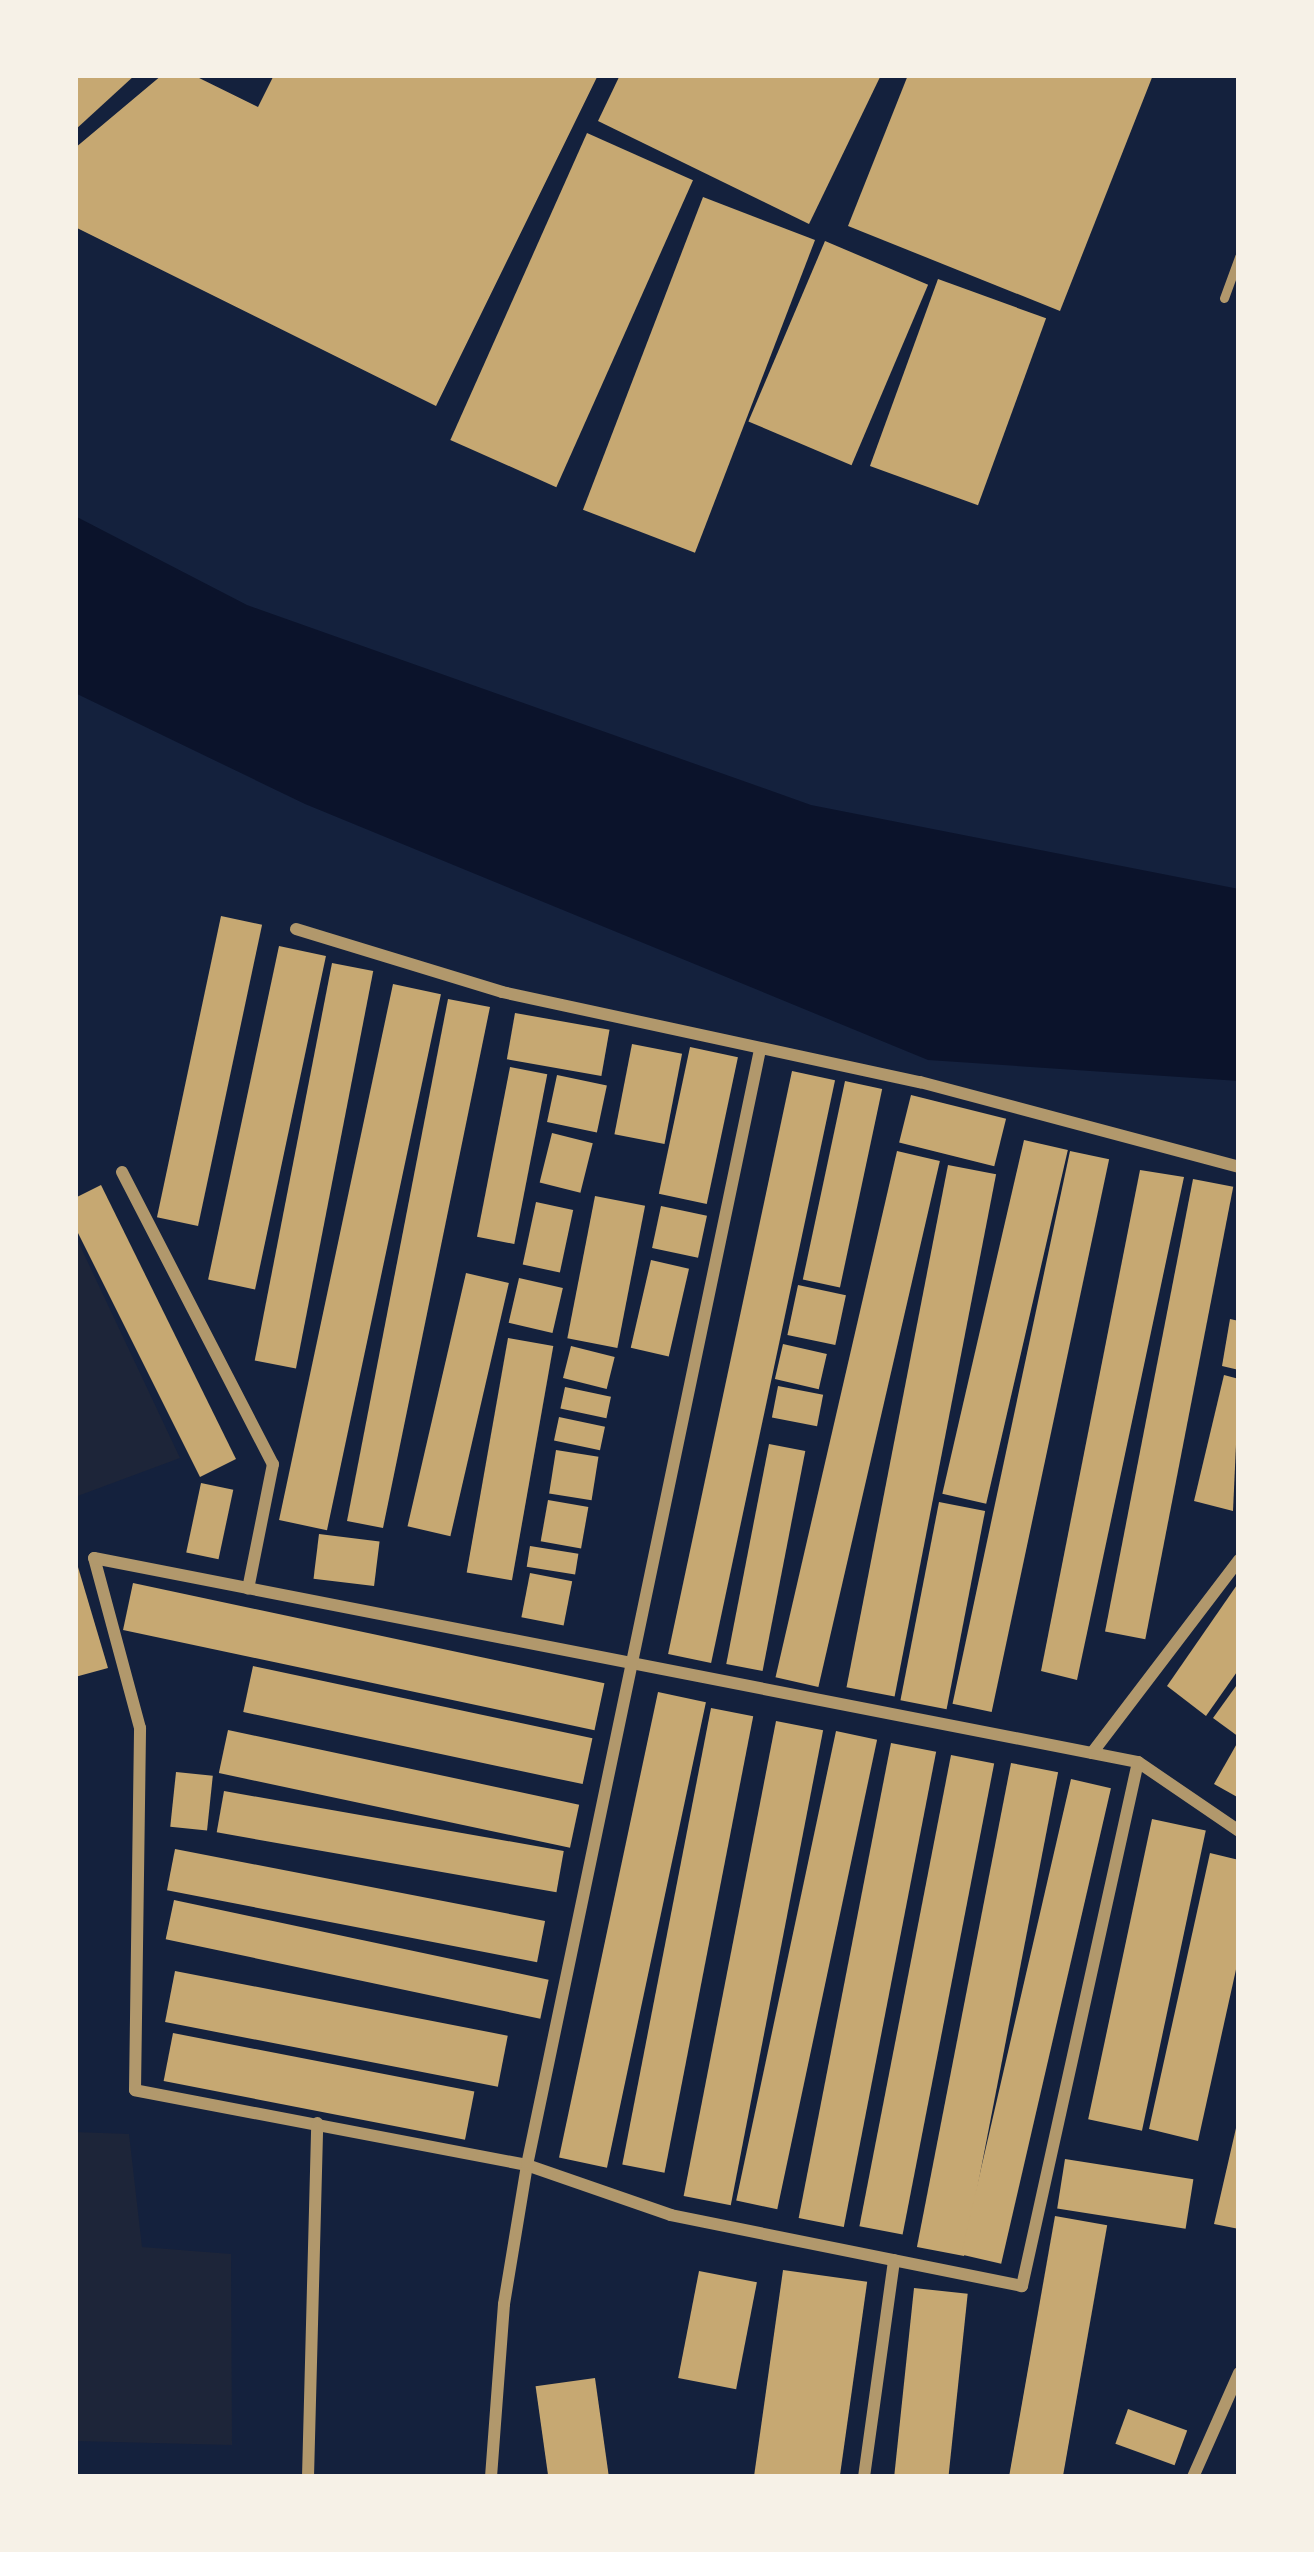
<!DOCTYPE html>
<html>
<head>
<meta charset="utf-8">
<style>
	body { margin:0 }
	#map { position:relative; width:1314px; height:2552px; overflow:hidden; background:#14213d; font-family:"Public Sans",sans-serif }
	div>[style] { position:absolute }
	[style*='--x'] { left:calc(var(--x)*1px); top:calc(var(--y)*1px); width:calc(var(--w)*1px); rotate:calc(var(--a)*1deg) }
	.green>* { inset:0; background:#1d2539 }
	.water>* { inset:0; background:#0b132b }
	.building>* { inset:0; background:#c6a872; transform-origin:0 0 }
	.service>* { height:9px; margin:-4.5px; padding:0 4.5px; transform-origin:4.5px; border-radius:4.5px; background:#b1986c }
	.minor>* { height:12px; margin:-6px; padding:0 6px; transform-origin:6px; border-radius:6px; background:#b1986c }
	span { translate:-50% -50%; white-space:nowrap; text-align:center; line-height:1.15; -webkit-text-stroke:9px #f6f1e7; paint-order:stroke }
	.frame { position:absolute; inset:0; border:78px solid #f6f1e7; pointer-events:none }
</style>
</head>
<body>
<div id="map">
	<div class="green">
		<i style="clip-path:polygon(75px 1235px,180px 1458px,75px 1497px)"></i>
		<i style="clip-path:polygon(75px 2132px,129px 2134px,142px 2247px,231px 2254px,232px 2445px,75px 2441px)"></i>
	</div>
	<div class="water">
		<i style="clip-path:polygon(75px 516px,247px 605px,811px 805px,1239px 889px,1239px 1081px,928px 1060px,305px 804px,75px 693px)"></i>
	</div>
	<div class="building">
		<i style="clip-path:polygon(75px 75px,135px 75px,75px 130px)"></i>
		<i style="clip-path:polygon(162px 75px,193px 75px,258px 107px,274px 75px,598px 75px,436px 406px,77px 228px,75px 148px)"></i>
		<i style="clip-path:polygon(620px 75px,881px 75px,809px 224px,598px 121px)"></i>
		<i style="clip-path:polygon(908px 75px,1153px 75px,1060px 311px,848px 226px)"></i>
		<i style="left:587px;top:133px;width:116px;height:336px;rotate:24deg"></i>
		<i style="left:703px;top:197px;width:120px;height:335px;rotate:21deg"></i>
		<i style="left:825px;top:241px;width:112px;height:196px;rotate:23deg"></i>
		<i style="left:938px;top:279px;width:115px;height:199px;rotate:20deg"></i>
		<i style="left:221px;top:916px;width:42px;height:308px;rotate:12deg"></i>
		<i style="left:279px;top:946px;width:48px;height:341px;rotate:12deg"></i>
		<i style="left:332px;top:963px;width:42px;height:405px;rotate:11deg"></i>
		<i style="left:393px;top:984px;width:49px;height:548px;rotate:12deg"></i>
		<i style="clip-path:polygon(448px 999px,490px 1007px,383px 1528px,347px 1521px)"></i>
		<i style="left:515px;top:1013px;width:96px;height:47px;rotate:10deg"></i>
		<i style="left:632px;top:1044px;width:51px;height:92px;rotate:11deg"></i>
		<i style="left:690px;top:1047px;width:49px;height:150px;rotate:12deg"></i>
		<i style="left:510px;top:1067px;width:38px;height:173px;rotate:11deg"></i>
		<i style="left:792px;top:1071px;width:44px;height:596px;rotate:12deg"></i>
		<i style="left:557px;top:1075px;width:51px;height:48px;rotate:12deg"></i>
		<i style="left:845px;top:1081px;width:38px;height:203px;rotate:12deg"></i>
		<i style="left:911px;top:1095px;width:98px;height:49px;rotate:14deg"></i>
		<i style="left:552px;top:1133px;width:42px;height:51px;rotate:14deg"></i>
		<i style="left:1024px;top:1140px;width:45px;height:363px;rotate:13deg"></i>
		<i style="left:897px;top:1151px;width:44px;height:540px;rotate:13deg"></i>
		<i style="left:1070px;top:1151px;width:40px;height:565px;rotate:12deg"></i>
		<i style="left:948px;top:1165px;width:49px;height:532px;rotate:11deg"></i>
		<i style="clip-path:polygon(1140px 1170px,1184px 1177px,1077px 1680px,1041px 1671px)"></i>
		<i style="left:1193px;top:1179px;width:41px;height:461px;rotate:11deg"></i>
		<i style="clip-path:polygon(101px 1185px,236px 1459px,200px 1477px,75px 1227px,75px 1198px)"></i>
		<i style="left:595px;top:1196px;width:51px;height:145px;rotate:11deg"></i>
		<i style="left:536px;top:1202px;width:38px;height:64px;rotate:12deg"></i>
		<i style="left:661px;top:1206px;width:47px;height:43px;rotate:12deg"></i>
		<i style="left:651px;top:1260px;width:39px;height:90px;rotate:13deg"></i>
		<i style="left:466px;top:1273px;width:44px;height:260px;rotate:13deg"></i>
		<i style="left:519px;top:1278px;width:45px;height:46px;rotate:13deg"></i>
		<i style="left:798px;top:1285px;width:49px;height:51px;rotate:12deg"></i>
		<i style="clip-path:polygon(1230px 1319px,1239px 1321px,1239px 1370px,1222px 1366px)"></i>
		<i style="left:508px;top:1338px;width:46px;height:238px;rotate:10deg"></i>
		<i style="left:783px;top:1344px;width:45px;height:36px;rotate:13deg"></i>
		<i style="left:571px;top:1346px;width:45px;height:33px;rotate:14deg"></i>
		<i style="clip-path:polygon(1224px 1375px,1239px 1379px,1233px 1511px,1194px 1501px)"></i>
		<i style="left:778px;top:1386px;width:46px;height:32px;rotate:11deg"></i>
		<i style="left:565px;top:1387px;width:47px;height:22px;rotate:12deg"></i>
		<i style="left:559px;top:1417px;width:47px;height:24px;rotate:12deg"></i>
		<i style="left:769px;top:1444px;width:37px;height:224px;rotate:11deg"></i>
		<i style="left:556px;top:1450px;width:43px;height:44px;rotate:9deg"></i>
		<i style="left:201px;top:1483px;width:33px;height:71px;rotate:12deg"></i>
		<i style="left:548px;top:1500px;width:41px;height:42px;rotate:10deg"></i>
		<i style="left:939px;top:1502px;width:47px;height:202px;rotate:11deg"></i>
		<i style="left:319px;top:1534px;width:61px;height:45px;rotate:7deg"></i>
		<i style="left:530px;top:1546px;width:49px;height:21px;rotate:9deg"></i>
		<i style="clip-path:polygon(75px 1557px,108px 1668px,75px 1677px)"></i>
		<i style="left:530px;top:1573px;width:43px;height:45px;rotate:11deg"></i>
		<i style="clip-path:polygon(1239px 1582px,1239px 1669px,1206px 1716px,1167px 1686px)"></i>
		<i style="left:133px;top:1583px;width:482px;height:48px;rotate:12deg"></i>
		<i style="left:253px;top:1666px;width:347px;height:47px;rotate:12deg"></i>
		<i style="clip-path:polygon(1239px 1682px,1239px 1737px,1213px 1718px)"></i>
		<i style="left:658px;top:1692px;width:49px;height:476px;rotate:12deg"></i>
		<i style="left:711px;top:1708px;width:43px;height:465px;rotate:11deg"></i>
		<i style="left:776px;top:1721px;width:48px;height:484px;rotate:11deg"></i>
		<i style="left:228px;top:1730px;width:359px;height:44px;rotate:12deg"></i>
		<i style="left:836px;top:1731px;width:42px;height:480px;rotate:12deg"></i>
		<i style="clip-path:polygon(1239px 1740px,1239px 1798px,1214px 1784px)"></i>
		<i style="left:891px;top:1743px;width:46px;height:484px;rotate:11deg"></i>
		<i style="left:951px;top:1755px;width:44px;height:480px;rotate:11deg"></i>
		<i style="left:1011px;top:1763px;width:48px;height:493px;rotate:11deg"></i>
		<i style="left:176px;top:1772px;width:37px;height:55px;rotate:6deg"></i>
		<i style="left:1071px;top:1779px;width:41px;height:488px;rotate:13deg"></i>
		<i style="left:224px;top:1791px;width:345px;height:42px;rotate:10deg"></i>
		<i style="left:1152px;top:1819px;width:55px;height:307px;rotate:12deg"></i>
		<i style="left:175px;top:1849px;width:377px;height:42px;rotate:11deg"></i>
		<i style="clip-path:polygon(1210px 1853px,1239px 1860px,1239px 1956px,1198px 2141px,1149px 2129px)"></i>
		<i style="left:174px;top:1900px;width:383px;height:40px;rotate:12deg"></i>
		<i style="left:175px;top:1971px;width:339px;height:52px;rotate:11deg"></i>
		<i style="left:173px;top:2033px;width:307px;height:49px;rotate:11deg"></i>
		<i style="clip-path:polygon(1239px 2115px,1239px 2229px,1214px 2224px)"></i>
		<i style="left:1065px;top:2159px;width:130px;height:50px;rotate:9deg"></i>
		<i style="left:1055px;top:2216px;width:53px;height:264px;rotate:10deg"></i>
		<i style="left:783px;top:2270px;width:85px;height:209px;rotate:8deg"></i>
		<i style="left:699px;top:2271px;width:59px;height:109px;rotate:11deg"></i>
		<i style="left:914px;top:2288px;width:54px;height:190px;rotate:6deg"></i>
		<i style="left:595px;top:2378px;width:100px;height:60px;rotate:82deg"></i>
		<i style="left:1128px;top:2409px;width:63px;height:37px;rotate:20deg"></i>
	</div>
	<div class="service">
		<i style="--x:1224;--y:298;--w:44;--a:-69.9"></i>
	</div>
	<div class="minor">
		<i style="--x:296;--y:929;--w:215;--a:17"></i>
		<i style="--x:502;--y:992;--w:428;--a:12.2"></i>
		<i style="--x:920;--y:1082;--w:330;--a:14.9"></i>
		<i style="--x:122;--y:1172;--w:329;--a:62.7"></i>
		<i style="--x:273;--y:1464;--w:127;--a:101.3"></i>
		<i style="--x:1092;--y:1753;--w:243;--a:-52.7"></i>
		<i style="--x:1138;--y:1762;--w:537;--a:102.48"></i>
		<i style="--x:1022;--y:2286;--w:358;--a:-168.6"></i>
		<i style="--x:671;--y:2215;--w:152;--a:-160.9"></i>
		<i style="--x:527;--y:2165;--w:399;--a:-169.2"></i>
		<i style="--x:135;--y:2090;--w:362;--a:-89.2"></i>
		<i style="--x:140;--y:1728;--w:176;--a:-105.1"></i>
		<i style="--x:94;--y:1558;--w:1064;--a:11.06"></i>
		<i style="--x:1138;--y:1762;--w:122;--a:34.3"></i>
		<i style="--x:308;--y:2477;--w:354;--a:-88.5"></i>
		<i style="--x:491;--y:2477;--w:173;--a:-85.7"></i>
		<i style="--x:504;--y:2304;--w:141;--a:-80.6"></i>
		<i style="--x:527;--y:2165;--w:1139;--a:-78.2"></i>
		<i style="--x:864;--y:2477;--w:219;--a:-82.1"></i>
		<i style="--x:1193;--y:2477;--w:114;--a:-66.1"></i>
	</div>
	<div class="frame"></div>
</div>
</body>
</html>
